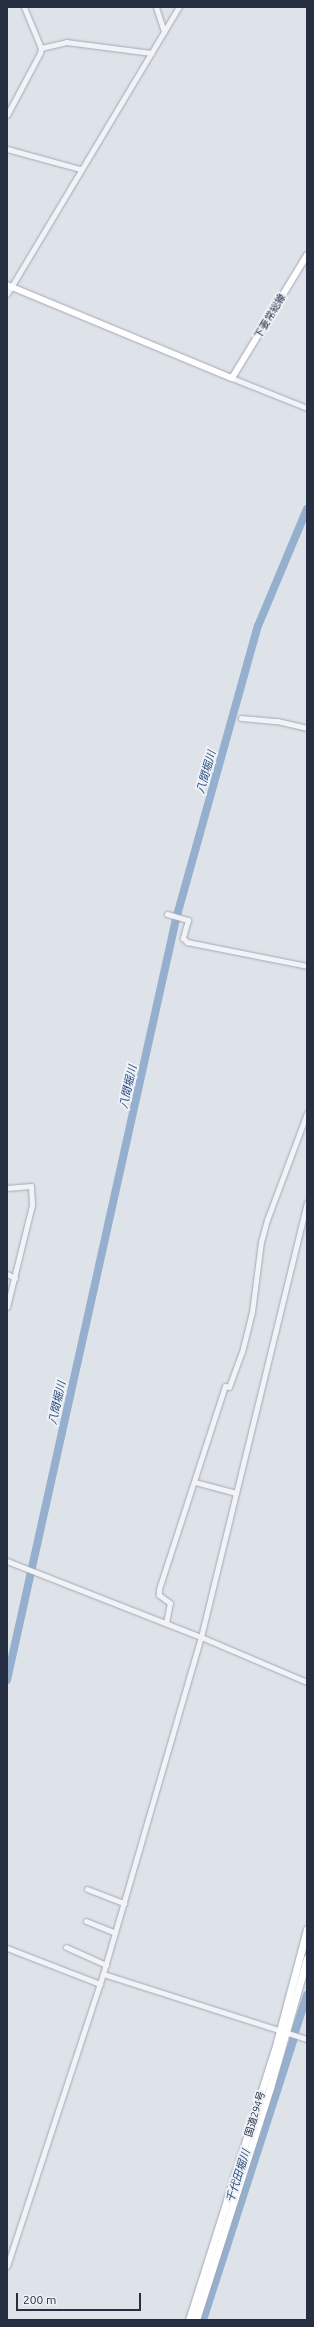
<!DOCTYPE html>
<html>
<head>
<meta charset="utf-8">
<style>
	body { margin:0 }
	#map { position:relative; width:314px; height:2327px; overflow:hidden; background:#dee2e9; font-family:Ubuntu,"Noto Sans JP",sans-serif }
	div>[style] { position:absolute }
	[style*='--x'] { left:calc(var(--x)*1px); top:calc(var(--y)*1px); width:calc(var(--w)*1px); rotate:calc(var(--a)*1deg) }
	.river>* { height:8px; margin:-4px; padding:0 4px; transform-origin:4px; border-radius:4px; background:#95afce }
	.roads { filter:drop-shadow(0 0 1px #a3a9b4) drop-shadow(0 0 1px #a3a9b4) }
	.minor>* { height:5px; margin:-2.5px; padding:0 2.5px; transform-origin:2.5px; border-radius:2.5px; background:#f1f3f7 }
	.major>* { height:6px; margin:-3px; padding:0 3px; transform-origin:3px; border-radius:3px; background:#fff }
	.highway>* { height:7px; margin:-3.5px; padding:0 3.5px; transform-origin:3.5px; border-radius:3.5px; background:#fff }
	span { translate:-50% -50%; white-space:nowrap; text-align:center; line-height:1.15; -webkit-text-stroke:4px #eef1f7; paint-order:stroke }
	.street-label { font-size:10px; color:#262f42 }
	.water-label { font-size:11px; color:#2b4d7a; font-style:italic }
	.frame { position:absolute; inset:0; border:8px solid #262f42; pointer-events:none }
	.scale { position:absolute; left:16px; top:2293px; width:125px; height:18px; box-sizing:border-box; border:2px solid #262f42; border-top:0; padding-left:5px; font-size:12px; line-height:14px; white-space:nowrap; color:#262f42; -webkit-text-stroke:3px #eef1f7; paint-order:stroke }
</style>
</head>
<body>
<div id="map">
	<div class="river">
		<i style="--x:7;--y:1680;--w:780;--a:-77.48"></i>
		<i style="--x:176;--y:919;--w:304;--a:-74.4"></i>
		<i style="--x:258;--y:626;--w:127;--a:-67.3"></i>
		<i style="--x:295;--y:2032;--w:39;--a:-72"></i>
		<i style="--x:203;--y:2320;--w:296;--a:-72.1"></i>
	</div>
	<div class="roads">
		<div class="minor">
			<i style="--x:156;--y:7;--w:26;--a:72"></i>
			<i style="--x:41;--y:48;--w:26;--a:-13"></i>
			<i style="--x:66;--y:42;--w:86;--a:7.4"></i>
			<i style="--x:7;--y:115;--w:70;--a:-62"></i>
			<i style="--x:40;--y:53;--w:5;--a:-79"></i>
			<i style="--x:41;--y:48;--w:44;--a:-112.5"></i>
			<i style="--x:7;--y:149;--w:76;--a:15.3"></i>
			<i style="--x:7;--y:294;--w:335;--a:-59.1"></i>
			<i style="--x:232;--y:378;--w:81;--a:21.8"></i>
			<i style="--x:241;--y:718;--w:36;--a:5"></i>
			<i style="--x:277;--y:721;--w:31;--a:13"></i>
			<i style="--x:167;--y:914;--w:22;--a:16"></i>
			<i style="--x:188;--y:920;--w:19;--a:106"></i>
			<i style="--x:183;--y:938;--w:6;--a:45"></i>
			<i style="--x:187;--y:942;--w:122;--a:11.3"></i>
			<i style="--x:7;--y:1188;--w:24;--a:-5"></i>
			<i style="--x:31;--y:1186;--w:19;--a:87"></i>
			<i style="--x:32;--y:1205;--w:105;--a:103.8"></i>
			<i style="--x:7;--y:1274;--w:9;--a:27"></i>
			<i style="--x:195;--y:1482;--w:42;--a:15"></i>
			<i style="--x:7;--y:1561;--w:208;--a:21.4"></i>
			<i style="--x:201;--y:1637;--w:115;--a:23"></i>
			<i style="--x:166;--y:1623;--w:20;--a:-79"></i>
			<i style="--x:170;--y:1603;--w:14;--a:-144"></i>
			<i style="--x:159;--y:1595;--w:6;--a:-90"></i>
			<i style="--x:159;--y:1589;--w:204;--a:-72"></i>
			<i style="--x:222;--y:1395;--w:9;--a:-72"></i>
			<i style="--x:225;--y:1386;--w:4;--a:14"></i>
			<i style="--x:229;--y:1387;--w:37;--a:-70"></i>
			<i style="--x:242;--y:1352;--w:41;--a:-76"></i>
			<i style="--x:252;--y:1312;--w:71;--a:-82.7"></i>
			<i style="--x:261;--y:1242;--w:23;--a:-75"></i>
			<i style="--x:267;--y:1220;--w:114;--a:-69.5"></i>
			<i style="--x:87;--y:1889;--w:40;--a:21"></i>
			<i style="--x:86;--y:1921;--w:31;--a:22"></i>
			<i style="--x:66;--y:1947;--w:44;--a:24.2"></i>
			<i style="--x:7;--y:1948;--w:100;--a:21.2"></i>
			<i style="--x:103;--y:1974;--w:214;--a:17.7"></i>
			<i style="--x:7;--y:2266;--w:307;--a:-71.8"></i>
			<i style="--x:103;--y:1974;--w:351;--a:-73.8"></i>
			<i style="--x:201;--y:1637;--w:447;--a:-76.3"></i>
		</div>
		<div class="major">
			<i style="--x:7;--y:285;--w:243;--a:22.5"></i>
			<i style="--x:232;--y:378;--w:144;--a:-58.6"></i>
		</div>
		<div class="highway">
			<i style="--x:189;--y:2320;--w:292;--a:-72.4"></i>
			<i style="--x:277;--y:2042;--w:117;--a:-75.1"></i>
			<i style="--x:196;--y:2320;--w:244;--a:-72.3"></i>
			<i style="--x:270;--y:2088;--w:135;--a:-74.1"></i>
		</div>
	</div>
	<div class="street-label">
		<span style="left:270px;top:316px;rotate:-59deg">下妻常総線</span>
		<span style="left:255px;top:2114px;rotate:-73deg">国道294号</span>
	</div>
	<div class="water-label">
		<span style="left:206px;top:772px;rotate:-74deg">八間堀川</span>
		<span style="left:128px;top:1087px;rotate:-77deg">八間堀川</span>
		<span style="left:57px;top:1403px;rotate:-77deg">八間堀川</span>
		<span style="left:238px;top:2176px;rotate:-72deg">千代田堀川</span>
	</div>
	<div class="frame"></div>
	<div class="scale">200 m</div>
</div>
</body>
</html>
